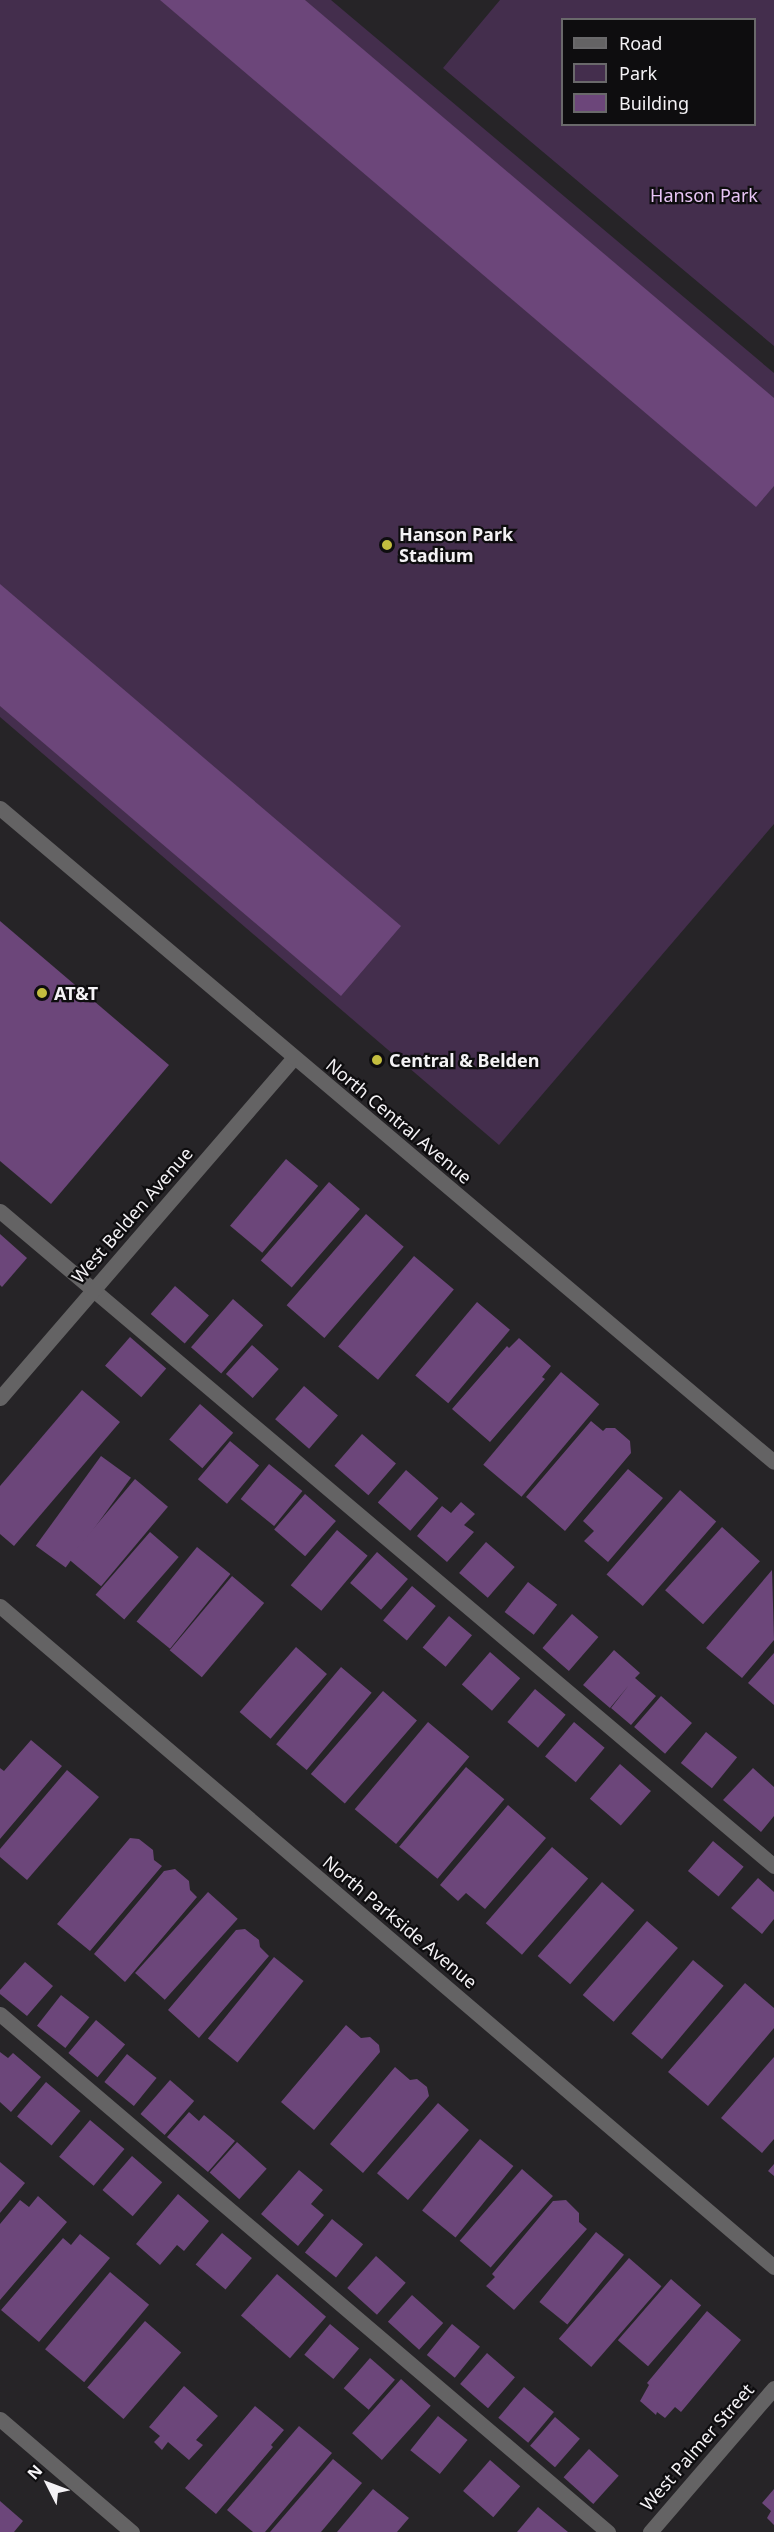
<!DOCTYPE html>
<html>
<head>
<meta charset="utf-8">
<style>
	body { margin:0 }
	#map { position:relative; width:774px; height:2532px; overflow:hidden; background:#262427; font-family:"Noto Sans",sans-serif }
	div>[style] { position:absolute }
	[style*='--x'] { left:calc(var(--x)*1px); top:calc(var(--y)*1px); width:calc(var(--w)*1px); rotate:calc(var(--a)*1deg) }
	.green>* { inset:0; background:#442e4d }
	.building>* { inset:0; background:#6c467a; transform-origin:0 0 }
	.service>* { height:15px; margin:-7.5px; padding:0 7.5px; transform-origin:7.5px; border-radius:7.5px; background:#646364 }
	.minor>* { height:15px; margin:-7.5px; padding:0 7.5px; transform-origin:7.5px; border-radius:7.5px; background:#646364 }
	.tertiary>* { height:15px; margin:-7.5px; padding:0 7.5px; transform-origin:7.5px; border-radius:7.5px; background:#646364 }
	.dots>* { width:16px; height:16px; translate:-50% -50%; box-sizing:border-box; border:3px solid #0e0d0f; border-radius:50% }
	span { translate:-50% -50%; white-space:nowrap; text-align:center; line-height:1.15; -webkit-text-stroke:4.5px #0e0d0f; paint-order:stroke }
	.park-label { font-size:18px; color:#e8c5f5 }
	.poi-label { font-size:18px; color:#f4f2f5; font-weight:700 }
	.left { translate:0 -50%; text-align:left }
	.street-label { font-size:18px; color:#f4f2f5 }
	.legend { position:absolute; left:561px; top:18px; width:195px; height:108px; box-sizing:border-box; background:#0e0d0f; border:2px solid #6a696b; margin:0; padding:8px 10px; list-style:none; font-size:18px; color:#f4f2f5 }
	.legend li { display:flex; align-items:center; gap:12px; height:30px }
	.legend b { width:30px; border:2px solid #6a696b }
	.north { position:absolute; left:18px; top:2454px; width:60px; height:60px; -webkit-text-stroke:4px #0e0d0f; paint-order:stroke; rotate:312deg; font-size:16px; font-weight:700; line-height:24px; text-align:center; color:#f4f2f5 }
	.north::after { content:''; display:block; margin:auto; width:21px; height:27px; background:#f4f2f5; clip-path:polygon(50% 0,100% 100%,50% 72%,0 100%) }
</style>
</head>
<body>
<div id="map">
	<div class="green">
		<i style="clip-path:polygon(0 0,331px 0,774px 373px,774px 824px,499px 1145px,0 717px)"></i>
		<i style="clip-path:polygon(evenodd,500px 0,774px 0,774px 346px,443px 68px,500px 0,562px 20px,754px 20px,754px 124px,562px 124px,562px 20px)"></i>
	</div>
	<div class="building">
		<i style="clip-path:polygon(160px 0,305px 0,774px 398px,774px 486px,756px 507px)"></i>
		<i style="clip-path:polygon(0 584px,401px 926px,341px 996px,0 706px)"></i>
		<i style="clip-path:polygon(0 921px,169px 1065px,51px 1204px,0 1161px)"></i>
		<i style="left:286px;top:1159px;width:42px;height:87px;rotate:40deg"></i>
		<i style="left:329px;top:1182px;width:41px;height:104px;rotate:41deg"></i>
		<i style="left:366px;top:1214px;width:50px;height:121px;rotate:41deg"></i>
		<i style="clip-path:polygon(0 1234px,27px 1258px,2px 1287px,0 1285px)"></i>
		<i style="left:414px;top:1256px;width:52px;height:118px;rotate:40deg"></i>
		<i style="left:175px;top:1286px;width:45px;height:37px;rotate:41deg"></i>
		<i style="left:233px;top:1299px;width:40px;height:64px;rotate:41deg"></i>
		<i style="left:477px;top:1302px;width:43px;height:96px;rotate:40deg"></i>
		<i style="left:130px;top:1337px;width:48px;height:38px;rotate:41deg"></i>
		<i style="clip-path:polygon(519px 1338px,551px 1366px,542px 1377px,545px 1379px,490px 1442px,452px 1409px,507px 1346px,509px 1348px)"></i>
		<i style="left:252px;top:1345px;width:36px;height:39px;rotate:42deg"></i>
		<i style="left:561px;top:1372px;width:50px;height:121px;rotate:40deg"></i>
		<i style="left:304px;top:1386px;width:45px;height:44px;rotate:41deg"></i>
		<i style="clip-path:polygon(82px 1390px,120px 1422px,14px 1546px,0 1534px,0 1486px)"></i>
		<i style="left:200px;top:1404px;width:44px;height:47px;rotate:41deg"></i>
		<i style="clip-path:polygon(591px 1421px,603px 1431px,606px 1428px,615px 1428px,630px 1441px,631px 1453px,565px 1531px,526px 1497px)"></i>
		<i style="left:362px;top:1434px;width:45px;height:42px;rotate:41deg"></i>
		<i style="left:230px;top:1441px;width:38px;height:50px;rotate:40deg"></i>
		<i style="left:101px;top:1456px;width:37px;height:111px;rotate:36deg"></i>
		<i style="left:269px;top:1464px;width:43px;height:45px;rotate:39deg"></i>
		<i style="clip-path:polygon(628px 1469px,663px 1498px,608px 1562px,584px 1541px,594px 1531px,583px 1521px)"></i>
		<i style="left:406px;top:1470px;width:43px;height:43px;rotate:41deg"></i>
		<i style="left:135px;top:1479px;width:43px;height:104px;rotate:40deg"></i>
		<i style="left:680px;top:1490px;width:48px;height:112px;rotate:41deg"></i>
		<i style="left:305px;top:1494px;width:41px;height:47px;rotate:41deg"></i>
		<i style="clip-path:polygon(461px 1502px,475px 1514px,464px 1525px,474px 1532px,447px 1562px,417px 1536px,442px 1506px,451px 1513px)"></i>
		<i style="left:722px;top:1527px;width:51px;height:85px;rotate:42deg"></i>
		<i style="left:337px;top:1530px;width:40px;height:72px;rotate:40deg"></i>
		<i style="left:150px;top:1532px;width:38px;height:83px;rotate:41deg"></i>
		<i style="left:486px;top:1542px;width:38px;height:41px;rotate:41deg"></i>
		<i style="left:197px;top:1547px;width:43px;height:96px;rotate:39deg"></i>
		<i style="left:377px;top:1552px;width:41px;height:41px;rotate:41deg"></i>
		<i style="clip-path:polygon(772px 1570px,774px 1640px,742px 1678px,706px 1648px)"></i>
		<i style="left:232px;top:1576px;width:42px;height:97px;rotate:40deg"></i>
		<i style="left:528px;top:1582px;width:37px;height:38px;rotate:38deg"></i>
		<i style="left:412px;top:1586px;width:31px;height:45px;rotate:40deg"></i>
		<i style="left:572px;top:1614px;width:35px;height:45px;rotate:41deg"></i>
		<i style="left:449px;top:1616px;width:30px;height:41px;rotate:40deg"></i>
		<i style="left:296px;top:1647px;width:41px;height:86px;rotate:41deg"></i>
		<i style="clip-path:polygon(614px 1650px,640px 1673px,635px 1678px,656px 1696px,631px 1725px,611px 1708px,629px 1685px,610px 1708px,583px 1685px)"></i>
		<i style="left:490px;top:1652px;width:40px;height:43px;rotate:41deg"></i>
		<i style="clip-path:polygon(774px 1653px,774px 1705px,748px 1683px)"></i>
		<i style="left:341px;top:1667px;width:40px;height:101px;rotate:40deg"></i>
		<i style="left:535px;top:1689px;width:40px;height:43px;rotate:40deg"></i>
		<i style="left:383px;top:1691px;width:45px;height:110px;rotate:41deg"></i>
		<i style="left:661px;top:1696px;width:41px;height:41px;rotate:41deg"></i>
		<i style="left:428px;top:1722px;width:54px;height:114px;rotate:40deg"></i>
		<i style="left:574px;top:1722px;width:40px;height:45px;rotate:40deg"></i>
		<i style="left:706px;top:1732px;width:40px;height:40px;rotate:39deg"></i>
		<i style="clip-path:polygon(31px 1740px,62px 1766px,0 1839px,0 1768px,4px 1771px)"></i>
		<i style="left:620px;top:1764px;width:41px;height:46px;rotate:41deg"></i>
		<i style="left:466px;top:1767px;width:50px;height:104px;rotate:40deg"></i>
		<i style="clip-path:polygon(753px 1768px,774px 1787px,774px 1816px,761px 1832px,723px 1800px)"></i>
		<i style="clip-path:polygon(67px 1770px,99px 1797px,27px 1880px,0 1857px,0 1849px)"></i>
		<i style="clip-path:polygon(508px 1805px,546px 1838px,485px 1909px,466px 1893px,458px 1901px,440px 1885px)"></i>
		<i style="clip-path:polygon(130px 1838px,139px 1839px,153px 1850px,154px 1860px,162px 1866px,90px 1951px,57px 1924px)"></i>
		<i style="left:713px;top:1841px;width:40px;height:39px;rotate:40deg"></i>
		<i style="left:552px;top:1847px;width:48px;height:101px;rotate:41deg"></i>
		<i style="clip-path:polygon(175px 1869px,189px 1881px,190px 1890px,197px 1897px,125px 1982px,94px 1954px,164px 1871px)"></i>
		<i style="clip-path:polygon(758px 1878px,774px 1892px,774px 1919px,762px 1934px,731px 1908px)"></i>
		<i style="left:602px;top:1882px;width:43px;height:98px;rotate:41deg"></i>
		<i style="left:208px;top:1892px;width:40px;height:109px;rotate:42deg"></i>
		<i style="left:647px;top:1921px;width:41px;height:98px;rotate:41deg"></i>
		<i style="clip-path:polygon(245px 1929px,259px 1940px,260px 1947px,269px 1956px,199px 2038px,168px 2010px,236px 1930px)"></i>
		<i style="left:274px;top:1957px;width:38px;height:105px;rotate:39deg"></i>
		<i style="left:693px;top:1960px;width:40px;height:96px;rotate:40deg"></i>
		<i style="clip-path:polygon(25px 1962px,53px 1986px,27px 2016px,0 1994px,0 1990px)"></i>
		<i style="clip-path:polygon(745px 1983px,774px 2008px,774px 2028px,708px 2106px,668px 2072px)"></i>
		<i style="left:61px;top:1995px;width:36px;height:39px;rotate:38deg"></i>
		<i style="left:96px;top:2020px;width:38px;height:43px;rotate:40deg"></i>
		<i style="clip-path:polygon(346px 2025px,361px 2038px,370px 2037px,379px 2045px,380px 2052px,314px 2130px,281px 2102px)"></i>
		<i style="clip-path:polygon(0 2052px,8px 2058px,13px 2053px,41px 2077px,11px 2112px,0 2102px)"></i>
		<i style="left:127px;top:2054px;width:38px;height:36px;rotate:39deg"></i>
		<i style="clip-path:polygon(774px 2057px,774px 2139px,762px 2153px,721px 2118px)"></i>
		<i style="clip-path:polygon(395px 2067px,410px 2080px,417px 2079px,427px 2087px,429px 2096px,363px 2173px,330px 2144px)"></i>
		<i style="left:170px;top:2080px;width:32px;height:45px;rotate:41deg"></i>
		<i style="left:46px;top:2082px;width:45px;height:45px;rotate:40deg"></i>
		<i style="left:438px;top:2103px;width:41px;height:93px;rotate:41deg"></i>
		<i style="clip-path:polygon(189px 2112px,199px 2121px,204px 2115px,235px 2141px,208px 2172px,167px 2137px)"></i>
		<i style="left:90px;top:2120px;width:45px;height:48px;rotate:40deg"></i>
		<i style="left:480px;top:2139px;width:43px;height:92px;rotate:39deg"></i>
		<i style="left:237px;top:2142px;width:40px;height:41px;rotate:42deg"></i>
		<i style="left:132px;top:2156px;width:40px;height:45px;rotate:41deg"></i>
		<i style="clip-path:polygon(0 2162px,25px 2183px,0 2213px)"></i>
		<i style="clip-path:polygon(774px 2164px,774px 2176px,768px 2171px)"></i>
		<i style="left:522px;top:2169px;width:41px;height:95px;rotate:41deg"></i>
		<i style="clip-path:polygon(299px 2170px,323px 2190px,311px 2204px,324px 2215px,298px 2246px,261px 2214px)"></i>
		<i style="clip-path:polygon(178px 2194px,209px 2221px,184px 2251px,177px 2245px,160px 2265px,136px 2244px)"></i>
		<i style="clip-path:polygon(38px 2196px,67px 2222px,0 2300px,0 2224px,20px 2200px,29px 2207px)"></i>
		<i style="clip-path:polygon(566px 2200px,579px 2213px,579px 2222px,587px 2229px,514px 2310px,486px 2286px,495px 2277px,492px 2274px,553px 2201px)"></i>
		<i style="left:332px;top:2219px;width:40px;height:43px;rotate:39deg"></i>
		<i style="left:596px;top:2232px;width:36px;height:90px;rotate:39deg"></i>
		<i style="left:222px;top:2233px;width:39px;height:41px;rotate:40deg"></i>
		<i style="clip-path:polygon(80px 2234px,110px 2258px,39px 2342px,1px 2310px,63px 2238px,71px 2245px)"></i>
		<i style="left:376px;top:2256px;width:40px;height:43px;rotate:42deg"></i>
		<i style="left:629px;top:2258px;width:43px;height:107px;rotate:41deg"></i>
		<i style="left:110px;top:2272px;width:51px;height:101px;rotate:40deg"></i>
		<i style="left:277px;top:2274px;width:65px;height:55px;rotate:41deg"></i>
		<i style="left:671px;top:2279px;width:40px;height:81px;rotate:41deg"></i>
		<i style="left:412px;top:2295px;width:42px;height:36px;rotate:42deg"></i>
		<i style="clip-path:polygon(707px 2311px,741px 2340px,681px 2412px,675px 2407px,665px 2418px,657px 2412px,656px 2415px,640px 2401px,649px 2385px,647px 2383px)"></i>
		<i style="left:145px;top:2321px;width:48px;height:88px;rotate:41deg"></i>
		<i style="left:330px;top:2324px;width:38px;height:40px;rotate:40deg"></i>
		<i style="left:452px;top:2324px;width:36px;height:40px;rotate:39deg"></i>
		<i style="left:487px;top:2353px;width:37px;height:41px;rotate:41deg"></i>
		<i style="left:370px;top:2358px;width:33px;height:40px;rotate:41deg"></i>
		<i style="left:401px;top:2379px;width:40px;height:73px;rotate:42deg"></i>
		<i style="clip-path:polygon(184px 2386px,218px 2416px,196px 2440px,203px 2445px,189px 2460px,168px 2442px,162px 2450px,154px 2442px,160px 2436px,149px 2427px)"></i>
		<i style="left:524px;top:2387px;width:39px;height:40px;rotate:40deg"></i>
		<i style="clip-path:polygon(255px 2406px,284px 2430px,271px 2445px,273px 2447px,216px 2514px,185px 2488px)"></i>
		<i style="left:438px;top:2416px;width:38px;height:44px;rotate:39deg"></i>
		<i style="left:555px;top:2417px;width:33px;height:38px;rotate:41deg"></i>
		<i style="clip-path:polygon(299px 2426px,332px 2453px,265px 2532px,253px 2532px,227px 2510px)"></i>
		<i style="left:589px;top:2449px;width:40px;height:38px;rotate:42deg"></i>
		<i style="clip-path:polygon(333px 2459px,362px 2483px,321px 2532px,270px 2532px)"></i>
		<i style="left:490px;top:2460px;width:40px;height:41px;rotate:41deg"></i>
		<i style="clip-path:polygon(373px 2489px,409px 2518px,397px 2532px,337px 2532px)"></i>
		<i style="clip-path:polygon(774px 2489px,774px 2525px,767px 2518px,771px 2511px,762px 2503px)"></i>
		<i style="clip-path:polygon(0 2501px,23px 2521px,14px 2532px,0 2532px)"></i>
		<i style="clip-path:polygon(538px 2507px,568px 2532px,517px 2532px)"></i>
	</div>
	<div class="service">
		<i style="--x:0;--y:1211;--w:1014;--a:40.24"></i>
		<i style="--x:0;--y:2014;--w:799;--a:40.43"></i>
	</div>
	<div class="minor">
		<i style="--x:0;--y:1398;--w:450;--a:-49.2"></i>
		<i style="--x:0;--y:1606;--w:1018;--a:40.5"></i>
		<i style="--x:0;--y:2419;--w:174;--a:40.6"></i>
		<i style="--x:650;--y:2532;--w:190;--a:-49.3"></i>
	</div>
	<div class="tertiary">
		<i style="--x:0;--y:808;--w:1013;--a:40.2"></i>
	</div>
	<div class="dots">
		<i style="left:387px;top:545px;background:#c3bd3f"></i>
		<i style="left:42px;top:993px;background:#c3bd3f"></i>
		<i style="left:377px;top:1060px;background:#c3bd3f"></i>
	</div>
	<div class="park-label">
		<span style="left:704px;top:195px">Hanson Park</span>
	</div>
	<div class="poi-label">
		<span class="left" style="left:399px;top:545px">Hanson Park<br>Stadium</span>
		<span class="left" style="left:54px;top:993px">AT&amp;T</span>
		<span class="left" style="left:389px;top:1060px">Central &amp; Belden</span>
	</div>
	<div class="street-label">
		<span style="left:399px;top:1121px;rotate:40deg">North Central Avenue</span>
		<span style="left:132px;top:1215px;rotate:-49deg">West Belden Avenue</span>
		<span style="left:400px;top:1922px;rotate:40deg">North Parkside Avenue</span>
		<span style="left:697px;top:2447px;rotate:-49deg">West Palmer Street</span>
	</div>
	<ul class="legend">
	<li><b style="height:8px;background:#646364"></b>Road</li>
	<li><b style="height:16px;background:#442e4d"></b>Park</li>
	<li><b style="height:16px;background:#6c467a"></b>Building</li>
	</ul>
	<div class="north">N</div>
</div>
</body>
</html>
